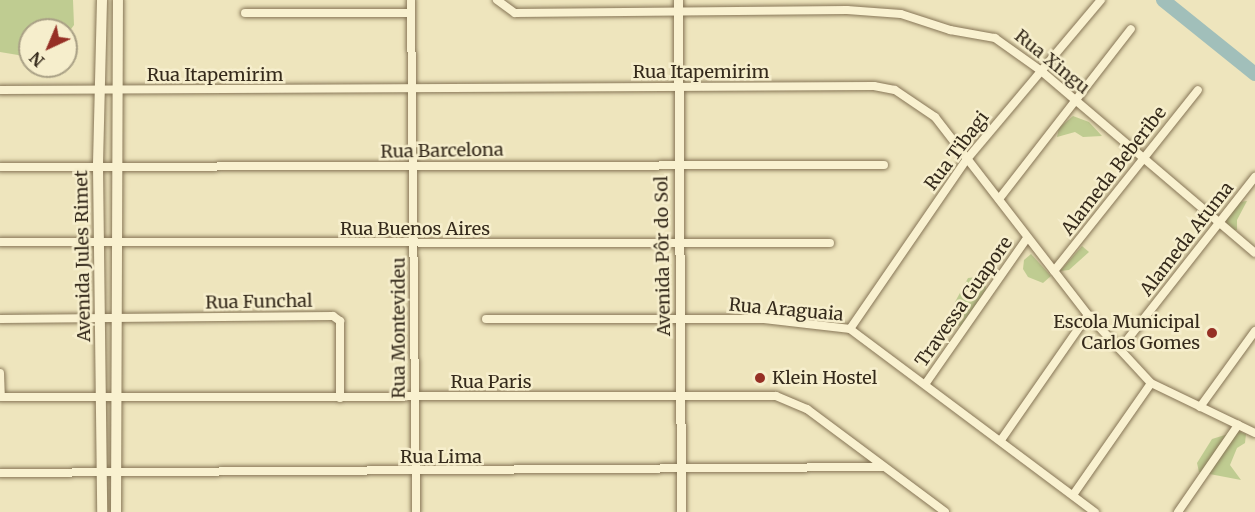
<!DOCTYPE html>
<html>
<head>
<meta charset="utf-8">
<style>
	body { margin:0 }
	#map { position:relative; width:1255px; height:512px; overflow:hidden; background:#eee5bd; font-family:Merriweather,serif }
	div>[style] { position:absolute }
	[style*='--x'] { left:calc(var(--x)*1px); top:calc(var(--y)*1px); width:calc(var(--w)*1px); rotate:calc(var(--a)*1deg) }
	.green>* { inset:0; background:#bfcc91 }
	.river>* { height:14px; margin:-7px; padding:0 7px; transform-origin:7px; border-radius:7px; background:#a1bfba }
	.roads { filter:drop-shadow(0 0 2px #867556) drop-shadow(0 0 2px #867556) }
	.minor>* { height:8px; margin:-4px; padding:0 4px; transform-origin:4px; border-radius:4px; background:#f9f1d0 }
	.tertiary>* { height:9px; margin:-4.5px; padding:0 4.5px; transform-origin:4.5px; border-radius:4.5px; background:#f9f1d0 }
	.secondary>* { height:10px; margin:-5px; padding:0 5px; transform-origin:5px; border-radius:5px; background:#f9f1d0 }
	.dots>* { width:16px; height:16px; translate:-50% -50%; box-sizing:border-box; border:3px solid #f6eecc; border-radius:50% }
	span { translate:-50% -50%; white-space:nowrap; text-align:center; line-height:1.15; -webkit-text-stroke:5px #f6eecc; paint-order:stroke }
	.street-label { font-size:18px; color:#352a1b }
	.poi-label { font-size:18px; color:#352a1b }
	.right { translate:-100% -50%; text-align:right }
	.left { translate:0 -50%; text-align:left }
	.north { position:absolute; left:18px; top:18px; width:60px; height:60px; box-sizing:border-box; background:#f6eecc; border:2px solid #a9a085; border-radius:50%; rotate:224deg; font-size:16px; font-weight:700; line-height:24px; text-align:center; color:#352a1b }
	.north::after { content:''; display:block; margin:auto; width:21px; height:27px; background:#963025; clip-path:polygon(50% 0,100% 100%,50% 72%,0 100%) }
</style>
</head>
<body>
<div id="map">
	<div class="green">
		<i style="clip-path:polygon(0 0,73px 0,74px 25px,66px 36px,66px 30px,30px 30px,30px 57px,0 52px)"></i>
		<i style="clip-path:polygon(1073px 116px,1089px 122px,1102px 136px,1083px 137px,1075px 132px,1057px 137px,1059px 128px)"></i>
		<i style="clip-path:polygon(1247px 201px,1237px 220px,1237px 230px,1234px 230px,1227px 227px,1226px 219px,1239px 202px)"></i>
		<i style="clip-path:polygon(1082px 246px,1089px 252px,1069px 270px,1060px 271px)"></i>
		<i style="clip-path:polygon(1031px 254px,1051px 276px,1043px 283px,1028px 277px,1023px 269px,1024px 260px)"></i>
		<i style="clip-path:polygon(977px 277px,985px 281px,986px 290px,965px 330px,958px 325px,964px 318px,962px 309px,955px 302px,968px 278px)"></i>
		<i style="clip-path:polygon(1238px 431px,1246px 434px,1245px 443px,1237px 448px,1230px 465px,1241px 480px,1199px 472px,1197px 463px,1212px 439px)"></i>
	</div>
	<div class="river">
		<i style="--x:1163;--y:0;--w:118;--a:38.8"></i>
	</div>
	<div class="roads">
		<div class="minor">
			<i style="--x:411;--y:0;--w:512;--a:89.44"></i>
			<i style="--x:497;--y:0;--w:22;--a:36"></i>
			<i style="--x:515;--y:13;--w:332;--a:-0.5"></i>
			<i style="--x:847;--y:10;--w:54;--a:4.2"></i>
			<i style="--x:901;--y:14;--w:52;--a:18.1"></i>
			<i style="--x:950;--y:30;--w:46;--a:10.1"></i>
			<i style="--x:995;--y:38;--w:55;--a:35.4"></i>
			<i style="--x:1040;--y:70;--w:282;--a:40.4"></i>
			<i style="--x:245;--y:13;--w:166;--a:0"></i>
			<i style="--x:0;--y:90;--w:874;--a:-0.26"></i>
			<i style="--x:874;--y:86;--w:21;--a:11"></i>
			<i style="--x:895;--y:90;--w:48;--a:34"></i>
			<i style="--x:935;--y:117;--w:250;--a:52.3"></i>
			<i style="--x:1088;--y:315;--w:93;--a:47.2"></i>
			<i style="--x:1151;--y:383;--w:115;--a:25.7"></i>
			<i style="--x:0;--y:167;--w:884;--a:-0.13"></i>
			<i style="--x:999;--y:199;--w:215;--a:-52.2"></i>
			<i style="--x:0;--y:242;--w:830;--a:0.07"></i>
			<i style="--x:1054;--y:271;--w:231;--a:-51.5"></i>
			<i style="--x:0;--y:319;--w:333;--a:-0.5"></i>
			<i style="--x:333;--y:316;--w:9;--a:36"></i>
			<i style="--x:340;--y:321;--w:77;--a:90"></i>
			<i style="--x:486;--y:319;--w:278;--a:0"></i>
			<i style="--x:764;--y:319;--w:87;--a:6.6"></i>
			<i style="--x:850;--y:329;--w:306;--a:36.8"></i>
			<i style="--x:850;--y:329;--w:206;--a:-55.5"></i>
			<i style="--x:967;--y:159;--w:208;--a:-49.9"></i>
			<i style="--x:1120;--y:349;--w:219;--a:-51.9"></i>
			<i style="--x:0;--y:373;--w:24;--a:88"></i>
			<i style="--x:926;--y:383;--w:177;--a:-55.1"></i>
			<i style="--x:0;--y:397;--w:776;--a:-0.07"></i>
			<i style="--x:776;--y:396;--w:34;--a:23"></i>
			<i style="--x:807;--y:409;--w:172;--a:36.7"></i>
			<i style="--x:1200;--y:407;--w:94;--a:-54.1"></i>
			<i style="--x:1001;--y:440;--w:152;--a:-55.2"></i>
			<i style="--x:0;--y:473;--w:883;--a:-0.39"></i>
			<i style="--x:1073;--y:495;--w:136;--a:-55.1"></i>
			<i style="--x:1178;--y:512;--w:106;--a:-55.4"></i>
		</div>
		<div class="tertiary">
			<i style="--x:678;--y:0;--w:512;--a:89.66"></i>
		</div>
		<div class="secondary">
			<i style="--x:102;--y:0;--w:167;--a:91.4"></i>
			<i style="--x:98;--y:167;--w:345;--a:89.3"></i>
			<i style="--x:116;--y:512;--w:512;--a:-89.78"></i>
		</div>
	</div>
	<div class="dots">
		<i style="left:1212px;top:333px;background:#963025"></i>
		<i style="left:760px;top:378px;background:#963025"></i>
	</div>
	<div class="street-label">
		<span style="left:1052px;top:62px;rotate:39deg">Rua Xingu</span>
		<span style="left:701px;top:72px">Rua Itapemirim</span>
		<span style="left:215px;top:75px">Rua Itapemirim</span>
		<span style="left:442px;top:151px;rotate:-1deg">Rua Barcelona</span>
		<span style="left:957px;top:151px;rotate:-53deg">Rua Tibagi</span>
		<span style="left:1114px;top:171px;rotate:-52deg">Alameda Beberibe</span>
		<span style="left:415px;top:229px">Rua Buenos Aires</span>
		<span style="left:1187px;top:239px;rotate:-52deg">Alameda Atuma</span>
		<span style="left:83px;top:256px;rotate:-91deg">Avenida Jules Rimet</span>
		<span style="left:663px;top:256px;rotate:-91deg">Avenida Pôr do Sol</span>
		<span style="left:259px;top:302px;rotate:-1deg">Rua Funchal</span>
		<span style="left:964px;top:302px;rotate:-55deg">Travessa Guapore</span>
		<span style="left:786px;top:310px;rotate:5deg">Rua Araguaia</span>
		<span style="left:399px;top:328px;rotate:-90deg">Rua Montevideu</span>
		<span style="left:491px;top:382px">Rua Paris</span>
		<span style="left:441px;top:457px">Rua Lima</span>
	</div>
	<div class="poi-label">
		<span class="right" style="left:1200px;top:333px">Escola Municipal<br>Carlos Gomes</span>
		<span class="left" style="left:772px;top:378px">Klein Hostel</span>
	</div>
	<div class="north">N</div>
</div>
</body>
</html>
